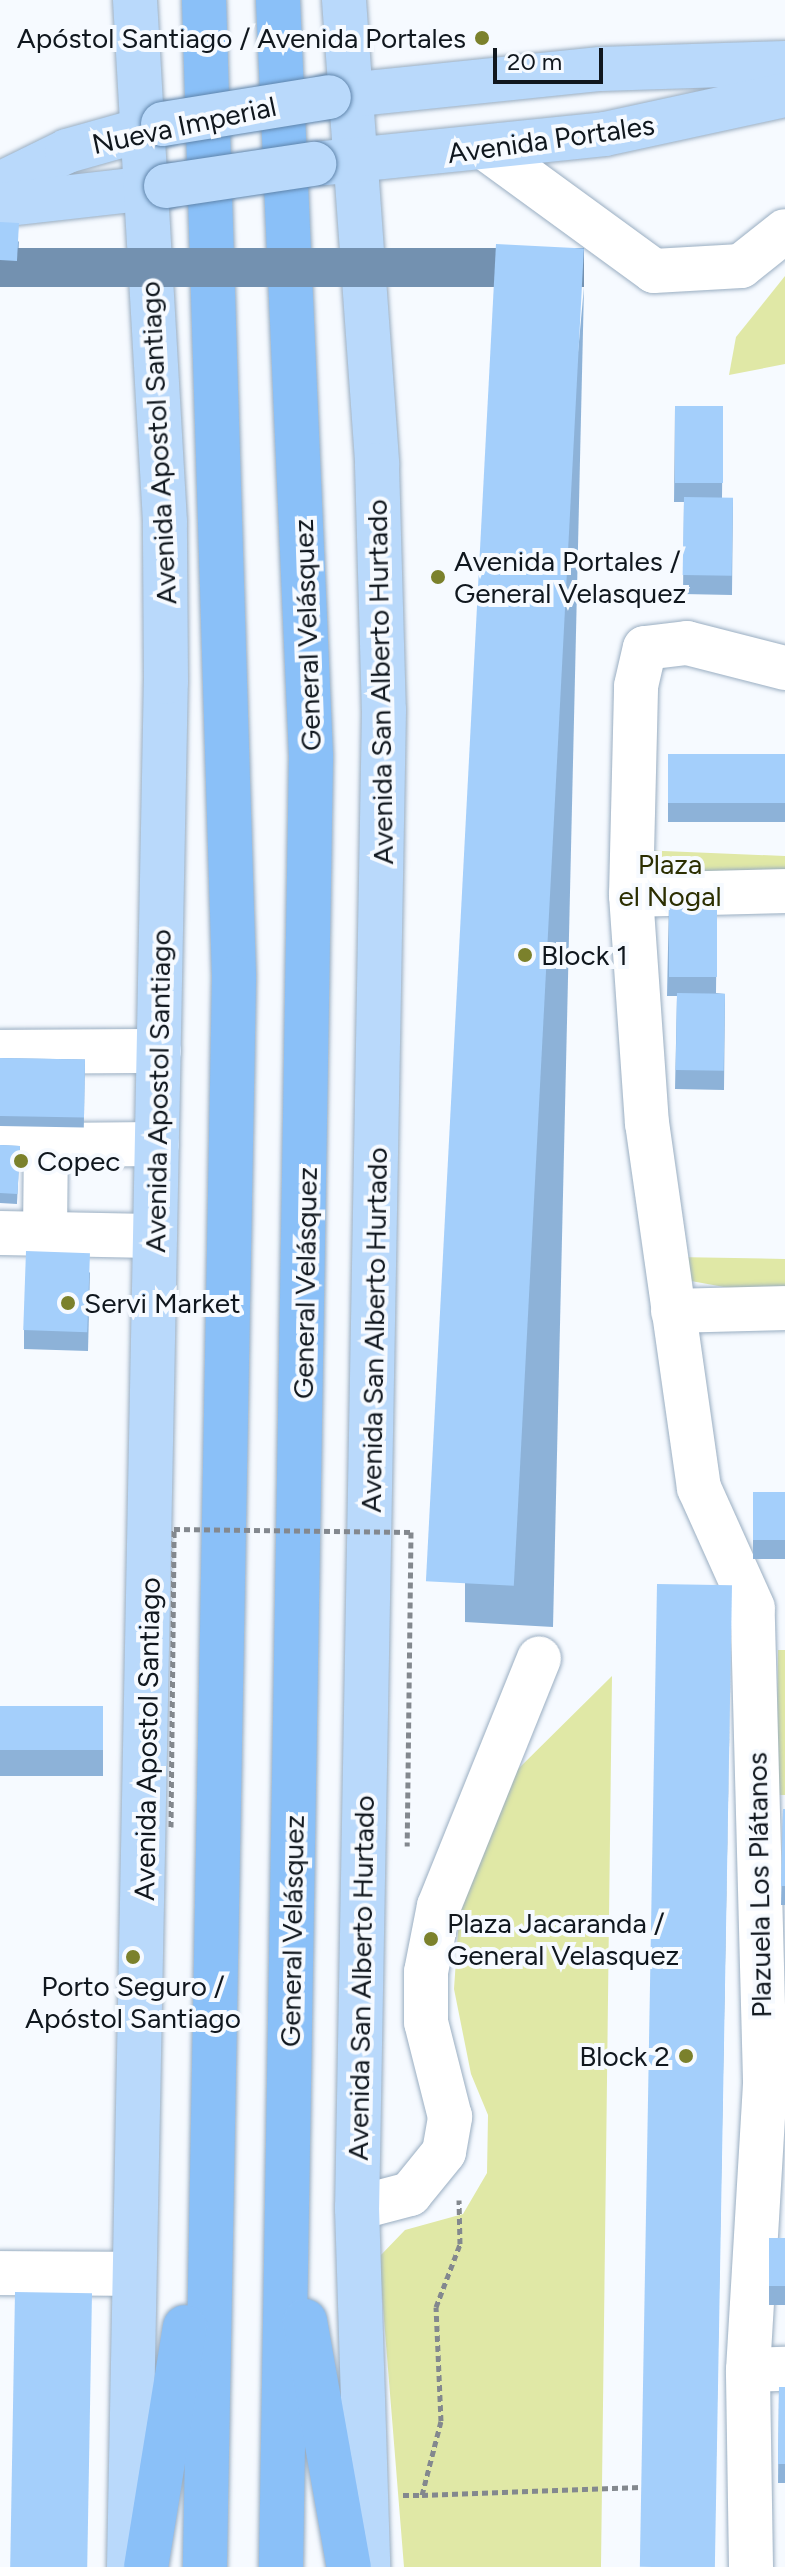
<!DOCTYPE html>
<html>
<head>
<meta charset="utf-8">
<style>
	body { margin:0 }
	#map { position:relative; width:785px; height:2567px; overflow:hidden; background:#f6faff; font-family:Figtree,sans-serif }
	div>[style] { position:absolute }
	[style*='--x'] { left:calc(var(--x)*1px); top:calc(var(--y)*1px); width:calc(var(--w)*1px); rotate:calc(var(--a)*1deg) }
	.green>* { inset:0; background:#e0e8a6 }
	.path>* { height:5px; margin-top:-2.5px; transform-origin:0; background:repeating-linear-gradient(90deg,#83888e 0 6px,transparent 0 10px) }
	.roads { filter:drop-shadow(0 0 2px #9aaec2) drop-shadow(0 0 2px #9aaec2) }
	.minor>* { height:44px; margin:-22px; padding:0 22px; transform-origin:22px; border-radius:22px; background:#fff }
	.major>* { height:44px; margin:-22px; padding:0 22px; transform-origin:22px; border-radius:22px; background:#b9d9fb }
	.highway>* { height:44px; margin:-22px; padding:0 22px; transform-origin:22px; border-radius:22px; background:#8ac0f8 }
	.path-bridge>* { height:5px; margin-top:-2.5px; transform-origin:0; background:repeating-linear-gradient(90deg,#83888e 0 6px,transparent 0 10px) }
	.bridges { filter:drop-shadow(0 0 2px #5f85ac) drop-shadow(0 0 2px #5f85ac) }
	.major-bridge>* { height:44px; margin:-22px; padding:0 22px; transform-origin:22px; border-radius:22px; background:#b9d9fb }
	.wall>* { inset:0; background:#8db2d8; transform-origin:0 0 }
	.shaded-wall>* { inset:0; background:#7391b0; transform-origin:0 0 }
	.building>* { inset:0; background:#a4cffb; transform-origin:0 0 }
	.dots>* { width:22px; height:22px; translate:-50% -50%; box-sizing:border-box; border:4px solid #f6faff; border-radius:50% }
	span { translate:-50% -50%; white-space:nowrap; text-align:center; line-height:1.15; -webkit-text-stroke:8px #f6faff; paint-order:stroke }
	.poi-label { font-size:28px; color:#10171e }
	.right { translate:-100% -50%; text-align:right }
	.left { translate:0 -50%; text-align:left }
	.street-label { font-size:28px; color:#10171e }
	.park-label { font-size:28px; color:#2b2e01 }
	.scale { position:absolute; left:493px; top:48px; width:110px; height:36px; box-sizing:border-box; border:4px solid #10171e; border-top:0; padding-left:10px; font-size:24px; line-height:28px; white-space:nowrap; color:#10171e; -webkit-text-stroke:6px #f6faff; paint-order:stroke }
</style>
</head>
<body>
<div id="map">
	<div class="green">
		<i style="clip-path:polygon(785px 276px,785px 364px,729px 375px,736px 337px)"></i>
		<i style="clip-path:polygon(640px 850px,785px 856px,785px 900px,640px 912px)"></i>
		<i style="clip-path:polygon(675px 1257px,785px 1259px,785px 1298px,680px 1279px)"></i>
		<i style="clip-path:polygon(778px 1650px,785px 1650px,785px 1795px,776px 1795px)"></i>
		<i style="clip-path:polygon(612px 1676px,601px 2567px,404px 2567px,379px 2257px,405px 2230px,463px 2214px,487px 2173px,488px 2115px,471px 2074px,454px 1989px,460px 1902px,515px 1772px)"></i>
	</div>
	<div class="path">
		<i style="--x:403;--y:2495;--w:19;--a:0"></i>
		<i style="--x:422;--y:2495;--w:76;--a:-75.6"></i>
		<i style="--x:441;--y:2421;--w:114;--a:-92.5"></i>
		<i style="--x:436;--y:2307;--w:67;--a:-69.1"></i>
		<i style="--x:460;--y:2244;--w:44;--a:-91.3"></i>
		<i style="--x:422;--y:2495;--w:219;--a:-2.1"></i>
	</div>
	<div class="roads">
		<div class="minor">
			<i style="--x:488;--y:150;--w:205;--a:36.1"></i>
			<i style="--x:654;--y:271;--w:87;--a:-3.3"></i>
			<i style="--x:741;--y:266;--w:56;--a:-38.5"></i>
			<i style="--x:631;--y:895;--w:154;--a:-1.5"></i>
			<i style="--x:0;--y:1052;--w:159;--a:-0.4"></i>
			<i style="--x:0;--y:1144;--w:46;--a:1.2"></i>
			<i style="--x:0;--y:1233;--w:155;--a:1.1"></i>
			<i style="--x:45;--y:1234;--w:89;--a:-89.4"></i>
			<i style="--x:46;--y:1145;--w:111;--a:-0.5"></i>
			<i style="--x:673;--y:1311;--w:112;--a:-1.5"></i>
			<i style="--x:357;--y:2208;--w:55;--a:-14.8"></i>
			<i style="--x:410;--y:2194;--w:54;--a:-51"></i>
			<i style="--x:444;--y:2152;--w:36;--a:-80"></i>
			<i style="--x:450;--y:2117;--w:98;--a:-104.2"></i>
			<i style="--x:426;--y:2022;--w:50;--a:-90"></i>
			<i style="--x:426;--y:1972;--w:67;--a:-78.9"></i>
			<i style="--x:439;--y:1906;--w:267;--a:-68"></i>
			<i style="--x:0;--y:2273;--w:133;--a:0.4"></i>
			<i style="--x:748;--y:2370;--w:37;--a:-2"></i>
			<i style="--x:751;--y:2567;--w:197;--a:-90.9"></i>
			<i style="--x:748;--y:2370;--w:289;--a:-86.6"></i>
			<i style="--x:765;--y:2081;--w:473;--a:-91.5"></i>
			<i style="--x:753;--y:1608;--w:132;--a:-114.2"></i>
			<i style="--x:699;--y:1488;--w:368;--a:-98.1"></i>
			<i style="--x:647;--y:1124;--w:230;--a:-94"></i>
			<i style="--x:631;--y:895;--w:209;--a:-88.6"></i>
			<i style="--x:636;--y:686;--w:39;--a:-77"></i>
			<i style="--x:645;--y:648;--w:42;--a:-6.8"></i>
			<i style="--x:687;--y:643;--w:101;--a:14.3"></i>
		</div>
		<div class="major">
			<i style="--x:344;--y:0;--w:466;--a:85.9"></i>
			<i style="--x:377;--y:465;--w:245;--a:88.4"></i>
			<i style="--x:384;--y:710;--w:1498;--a:91.03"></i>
			<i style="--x:357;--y:2208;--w:359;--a:88.2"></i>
			<i style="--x:329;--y:97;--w:273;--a:-5.9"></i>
			<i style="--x:601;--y:69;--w:184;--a:-1.9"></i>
			<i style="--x:325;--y:163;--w:281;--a:-5.9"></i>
			<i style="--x:605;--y:134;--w:184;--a:-12.2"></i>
			<i style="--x:0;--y:184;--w:75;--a:-26.2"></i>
			<i style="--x:67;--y:151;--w:100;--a:-15.7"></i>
			<i style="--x:0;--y:205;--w:167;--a:-6.5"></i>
			<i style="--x:129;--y:2567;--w:1885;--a:-88.88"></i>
			<i style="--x:166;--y:682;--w:160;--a:-90.4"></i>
			<i style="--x:165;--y:522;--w:523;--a:-93.29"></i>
		</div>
		<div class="highway">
			<i style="--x:204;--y:0;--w:978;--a:88.24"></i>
			<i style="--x:234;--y:978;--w:1589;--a:91.05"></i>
			<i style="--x:278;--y:0;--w:758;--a:87.5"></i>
			<i style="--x:311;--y:757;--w:1810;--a:90.95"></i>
			<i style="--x:305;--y:2321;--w:250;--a:79.9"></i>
			<i style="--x:146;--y:2567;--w:243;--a:-80.8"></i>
		</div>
	</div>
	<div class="path-bridge">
		<i style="--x:171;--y:1827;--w:298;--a:-89.4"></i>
		<i style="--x:174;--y:1529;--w:237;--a:0.7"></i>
		<i style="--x:411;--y:1532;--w:314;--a:90.7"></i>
	</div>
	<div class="bridges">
		<div class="major-bridge">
			<i style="--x:163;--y:124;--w:168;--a:-9.2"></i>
			<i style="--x:166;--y:186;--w:150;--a:-8.5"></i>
		</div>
	</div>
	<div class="wall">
		<i style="clip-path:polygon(0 222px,19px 242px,17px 279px,0 279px)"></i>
		<i style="clip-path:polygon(584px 287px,553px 1627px,465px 1622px,465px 1583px)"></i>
		<i style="clip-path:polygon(675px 406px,723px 406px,722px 498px,733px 498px,732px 595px,683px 594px,684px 502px,674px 502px)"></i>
		<i style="left:668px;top:754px;width:117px;height:68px"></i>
		<i style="clip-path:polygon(669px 900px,717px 900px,716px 993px,725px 994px,724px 1090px,675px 1089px,677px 996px,667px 996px)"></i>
		<i style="left:0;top:1058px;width:85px;height:68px;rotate:1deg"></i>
		<i style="left:0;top:1145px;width:20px;height:58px;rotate:3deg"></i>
		<i style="clip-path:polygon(90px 1272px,88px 1351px,24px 1349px,24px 1330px)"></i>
		<i style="left:753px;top:1492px;width:32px;height:67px"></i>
		<i style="left:0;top:1706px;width:103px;height:70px"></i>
		<i style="clip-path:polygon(783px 1809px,785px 1809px,785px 1905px,781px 1905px)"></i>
		<i style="left:785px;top:2238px;width:67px;height:16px;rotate:90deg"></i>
		<i style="clip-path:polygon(779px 2387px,785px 2387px,785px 2483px,778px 2483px)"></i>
	</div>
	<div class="shaded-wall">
		<i style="left:584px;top:248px;width:39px;height:1339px;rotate:90deg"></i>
		<i style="clip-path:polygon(732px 1585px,714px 2567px,713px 2567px)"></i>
	</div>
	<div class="building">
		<i style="left:0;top:222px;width:19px;height:38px;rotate:3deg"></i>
		<i style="left:496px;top:244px;width:88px;height:1339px;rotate:3deg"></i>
		<i style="left:675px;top:406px;width:48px;height:77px"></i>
		<i style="left:684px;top:497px;width:49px;height:78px;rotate:1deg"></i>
		<i style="left:668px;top:754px;width:117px;height:49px"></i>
		<i style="left:669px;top:900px;width:48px;height:77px"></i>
		<i style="left:677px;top:993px;width:48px;height:77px;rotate:1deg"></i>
		<i style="left:0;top:1058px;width:85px;height:58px;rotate:1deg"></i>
		<i style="left:0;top:1145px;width:20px;height:48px;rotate:3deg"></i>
		<i style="left:26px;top:1251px;width:64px;height:79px;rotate:2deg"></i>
		<i style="left:753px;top:1492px;width:32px;height:48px"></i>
		<i style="left:657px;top:1584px;width:75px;height:983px;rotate:1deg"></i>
		<i style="left:0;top:1706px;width:103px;height:44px"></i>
		<i style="clip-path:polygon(783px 1809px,785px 1809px,785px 1886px,781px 1886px)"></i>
		<i style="left:785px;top:2238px;width:48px;height:16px;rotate:90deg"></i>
		<i style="left:15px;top:2292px;width:77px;height:275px;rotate:1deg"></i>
		<i style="clip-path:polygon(779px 2387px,785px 2387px,785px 2464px,778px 2464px)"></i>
	</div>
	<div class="dots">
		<i style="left:482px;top:38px;background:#7b812c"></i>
		<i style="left:438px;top:577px;background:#7b812c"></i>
		<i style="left:525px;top:955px;background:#7b812c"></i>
		<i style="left:21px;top:1161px;background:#7b812c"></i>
		<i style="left:68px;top:1303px;background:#7b812c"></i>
		<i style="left:431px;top:1939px;background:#7b812c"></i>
		<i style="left:133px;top:1957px;background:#7b812c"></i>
		<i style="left:686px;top:2056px;background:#7b812c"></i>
	</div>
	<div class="poi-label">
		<span class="right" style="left:466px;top:38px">Apóstol Santiago / Avenida Portales</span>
		<span class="left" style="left:454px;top:577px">Avenida Portales /<br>General Velasquez</span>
		<span class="left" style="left:541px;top:955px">Block 1</span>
		<span class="left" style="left:37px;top:1161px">Copec</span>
		<span class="left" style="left:84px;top:1303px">Servi Market</span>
		<span class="left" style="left:447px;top:1939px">Plaza Jacaranda /<br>General Velasquez</span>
		<span style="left:133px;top:2002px">Porto Seguro /<br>Apóstol Santiago</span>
		<span class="right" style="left:670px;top:2056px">Block 2</span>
	</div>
	<div class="street-label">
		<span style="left:184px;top:125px;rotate:-12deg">Nueva Imperial</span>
		<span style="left:551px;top:139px;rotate:-8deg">Avenida Portales</span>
		<span style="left:158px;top:443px;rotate:-93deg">Avenida Apostol Santiago</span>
		<span style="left:307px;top:635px;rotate:-92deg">General Velásquez</span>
		<span style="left:380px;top:682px;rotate:-91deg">Avenida San Alberto Hurtado</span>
		<span style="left:158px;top:1091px;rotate:-89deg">Avenida Apostol Santiago</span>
		<span style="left:305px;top:1283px;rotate:-89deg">General Velásquez</span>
		<span style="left:374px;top:1330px;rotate:-89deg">Avenida San Alberto Hurtado</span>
		<span style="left:147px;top:1739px;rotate:-89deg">Avenida Apostol Santiago</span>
		<span style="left:759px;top:1885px;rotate:-91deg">Plazuela Los Plátanos</span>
		<span style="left:292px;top:1931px;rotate:-89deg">General Velásquez</span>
		<span style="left:361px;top:1978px;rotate:-89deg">Avenida San Alberto Hurtado</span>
	</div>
	<div class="park-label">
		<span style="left:670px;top:880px">Plaza<br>el Nogal</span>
	</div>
	<div class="scale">20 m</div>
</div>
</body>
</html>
